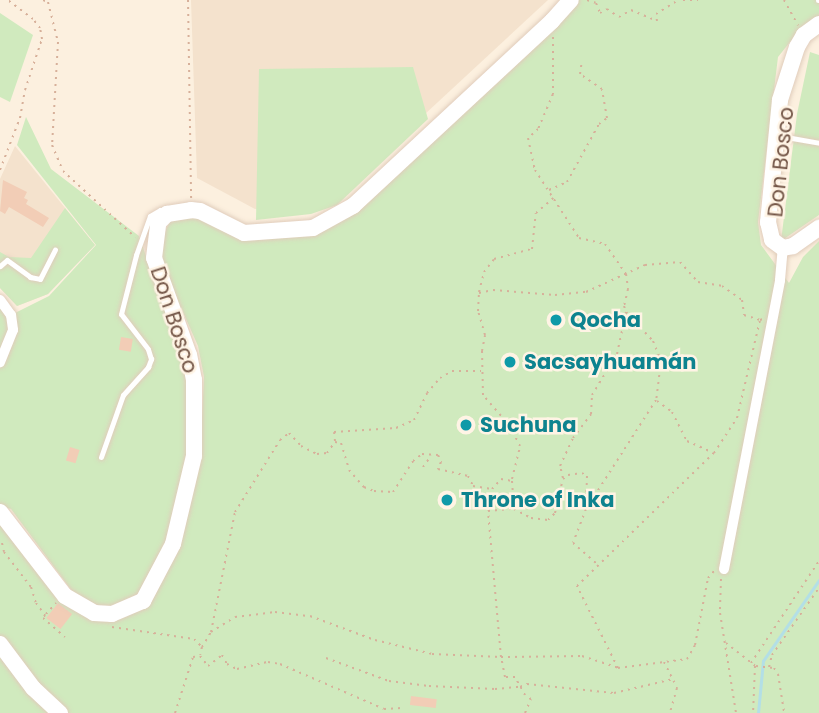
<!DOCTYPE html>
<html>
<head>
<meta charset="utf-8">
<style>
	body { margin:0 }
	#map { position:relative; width:819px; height:713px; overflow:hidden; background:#fcf0df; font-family:Poppins,sans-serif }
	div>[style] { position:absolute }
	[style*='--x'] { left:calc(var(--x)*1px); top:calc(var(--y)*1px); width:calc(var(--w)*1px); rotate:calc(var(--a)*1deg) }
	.residential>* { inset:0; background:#f4e2cd }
	.green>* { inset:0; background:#d0eabe }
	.stream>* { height:2.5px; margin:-1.25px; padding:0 1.25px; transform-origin:1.25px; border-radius:1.25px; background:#b3dfe6 }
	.building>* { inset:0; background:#f2cdb6; transform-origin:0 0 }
	.path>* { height:2px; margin-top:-1px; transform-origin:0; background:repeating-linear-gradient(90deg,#d7b09a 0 2px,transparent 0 7px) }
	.roads { filter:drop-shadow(0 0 2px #e0ccbb) drop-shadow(0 0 2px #e0ccbb) }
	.lane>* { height:5px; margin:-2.5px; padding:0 2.5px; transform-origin:2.5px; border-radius:2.5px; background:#fff }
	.street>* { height:10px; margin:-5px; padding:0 5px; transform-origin:5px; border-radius:5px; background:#fff }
	.secondary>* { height:16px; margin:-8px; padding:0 8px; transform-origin:8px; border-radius:8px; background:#fff }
	.dots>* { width:19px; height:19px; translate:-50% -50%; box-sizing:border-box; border:4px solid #fff4e5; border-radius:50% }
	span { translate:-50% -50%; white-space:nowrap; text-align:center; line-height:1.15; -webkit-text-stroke:5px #fff4e5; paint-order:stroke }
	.street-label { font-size:21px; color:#735546 }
	.culture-label { font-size:21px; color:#0d838f; font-weight:700 }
	.left { translate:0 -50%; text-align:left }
</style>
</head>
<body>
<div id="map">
	<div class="residential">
		<i style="clip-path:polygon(191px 0,548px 0,329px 203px,255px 209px,197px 178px)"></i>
		<i style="clip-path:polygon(15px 146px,95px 245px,48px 294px,17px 306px,0 288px,0 179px)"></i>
	</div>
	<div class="green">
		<i style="clip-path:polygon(578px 0,819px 0,819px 20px,802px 27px,778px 57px,758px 222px,761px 245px,789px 283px,803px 257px,819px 241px,819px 713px,0 713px,0 517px,67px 601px,103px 619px,143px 606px,200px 457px,204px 377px,198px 346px,159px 258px,163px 235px,173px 216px,217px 219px,259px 234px,313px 229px,354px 207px)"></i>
		<i style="clip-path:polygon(0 13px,33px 35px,10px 102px,0 97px)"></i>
		<i style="clip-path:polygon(810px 52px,819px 55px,819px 215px,781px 241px,797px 114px)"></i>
		<i style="clip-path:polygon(413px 67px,428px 119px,337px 205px,311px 214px,256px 220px,259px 69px)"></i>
		<i style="clip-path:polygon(26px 117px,51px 169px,139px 236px,192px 388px,192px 443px,172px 537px,142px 598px,104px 608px,75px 595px,11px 509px,0 506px,0 299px,13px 314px,49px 296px,96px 245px,17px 145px)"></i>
		<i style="clip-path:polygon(65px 208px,95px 245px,48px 294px,17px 306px,0 288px,0 252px,9px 257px,31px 258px)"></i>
	</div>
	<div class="stream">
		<i style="--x:758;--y:713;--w:52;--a:-84.5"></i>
		<i style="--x:763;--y:661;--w:98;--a:-55.3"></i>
	</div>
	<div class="building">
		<i style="clip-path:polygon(3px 180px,27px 192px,24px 198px,28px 200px,26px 204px,49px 218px,43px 227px,9px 207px,5px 214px,0 211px)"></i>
		<i style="left:121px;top:337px;width:12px;height:13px;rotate:9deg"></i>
		<i style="left:70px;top:447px;width:10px;height:14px;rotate:17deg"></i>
		<i style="left:58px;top:603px;width:18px;height:19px;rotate:38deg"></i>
		<i style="left:411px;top:696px;width:26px;height:9px;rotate:7deg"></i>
	</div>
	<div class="path">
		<i style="--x:43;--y:0;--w:5;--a:22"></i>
		<i style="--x:48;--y:2;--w:41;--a:76"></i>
		<i style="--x:58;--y:42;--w:103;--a:93.3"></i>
		<i style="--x:52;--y:145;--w:28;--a:67"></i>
		<i style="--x:63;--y:171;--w:98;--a:42.5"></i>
		<i style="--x:188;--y:0;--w:199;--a:89.1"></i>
		<i style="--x:587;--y:0;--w:9;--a:18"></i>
		<i style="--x:596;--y:3;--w:11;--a:68"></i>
		<i style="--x:600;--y:13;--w:8;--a:-30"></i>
		<i style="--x:607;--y:9;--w:14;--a:34"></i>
		<i style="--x:619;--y:17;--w:14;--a:-30"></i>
		<i style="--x:631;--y:10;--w:28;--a:23"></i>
		<i style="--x:657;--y:21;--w:7;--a:-98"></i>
		<i style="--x:656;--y:14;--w:26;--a:-32"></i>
		<i style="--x:683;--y:0;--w:15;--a:0"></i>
		<i style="--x:784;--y:0;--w:29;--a:61"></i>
		<i style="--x:553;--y:37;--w:57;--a:90"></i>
		<i style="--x:553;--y:94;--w:38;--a:113"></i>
		<i style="--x:538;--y:129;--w:13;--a:138"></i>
		<i style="--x:528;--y:138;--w:33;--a:78"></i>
		<i style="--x:535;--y:170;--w:81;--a:57.1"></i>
		<i style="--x:579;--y:238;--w:27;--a:13"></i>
		<i style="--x:605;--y:244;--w:37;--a:55"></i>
		<i style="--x:626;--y:274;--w:15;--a:82"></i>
		<i style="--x:628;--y:289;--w:17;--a:103"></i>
		<i style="--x:624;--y:306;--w:6;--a:72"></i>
		<i style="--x:626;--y:312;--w:40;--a:47"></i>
		<i style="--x:653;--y:341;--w:22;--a:68"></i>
		<i style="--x:661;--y:361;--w:39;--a:97"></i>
		<i style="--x:656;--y:400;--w:130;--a:122.7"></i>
		<i style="--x:586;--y:509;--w:36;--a:111"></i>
		<i style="--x:573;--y:543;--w:35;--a:41"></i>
		<i style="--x:0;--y:170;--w:56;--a:-69"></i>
		<i style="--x:20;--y:118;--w:28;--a:-80"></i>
		<i style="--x:25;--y:90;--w:54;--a:-71.6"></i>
		<i style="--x:42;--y:39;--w:11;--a:-100"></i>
		<i style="--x:40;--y:28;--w:11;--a:-128"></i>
		<i style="--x:33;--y:19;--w:31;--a:-143"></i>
		<i style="--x:549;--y:190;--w:20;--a:-24"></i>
		<i style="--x:567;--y:182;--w:66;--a:-61.1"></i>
		<i style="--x:599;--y:124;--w:10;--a:-37"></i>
		<i style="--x:607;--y:118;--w:29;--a:-100"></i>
		<i style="--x:602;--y:89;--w:27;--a:-146"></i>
		<i style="--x:580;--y:74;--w:14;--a:-82"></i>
		<i style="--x:479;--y:292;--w:21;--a:-76"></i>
		<i style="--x:484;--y:272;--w:16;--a:-52"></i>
		<i style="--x:494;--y:259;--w:39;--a:-15"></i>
		<i style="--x:532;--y:249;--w:36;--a:-84"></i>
		<i style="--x:536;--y:213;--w:23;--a:-41"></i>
		<i style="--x:657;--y:401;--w:19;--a:36"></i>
		<i style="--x:672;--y:412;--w:33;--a:63"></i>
		<i style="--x:687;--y:441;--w:27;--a:24"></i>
		<i style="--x:335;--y:441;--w:9;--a:-96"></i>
		<i style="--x:334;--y:432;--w:62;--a:-3.7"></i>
		<i style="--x:396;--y:428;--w:20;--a:-24"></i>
		<i style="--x:414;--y:420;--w:30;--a:-64"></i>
		<i style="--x:427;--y:393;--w:20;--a:-49"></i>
		<i style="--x:440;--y:378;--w:14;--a:-30"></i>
		<i style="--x:452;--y:371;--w:29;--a:0"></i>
		<i style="--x:423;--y:467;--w:14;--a:-54"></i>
		<i style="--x:563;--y:478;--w:12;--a:-104"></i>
		<i style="--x:560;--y:466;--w:31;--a:-65"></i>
		<i style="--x:573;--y:438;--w:30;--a:-53"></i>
		<i style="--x:591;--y:414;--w:19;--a:-87"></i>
		<i style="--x:592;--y:395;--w:48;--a:-58.6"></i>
		<i style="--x:617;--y:354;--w:43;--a:-77.9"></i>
		<i style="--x:512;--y:479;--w:34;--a:-76"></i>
		<i style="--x:520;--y:446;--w:22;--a:-117"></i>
		<i style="--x:510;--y:426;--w:41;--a:-131.1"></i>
		<i style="--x:483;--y:395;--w:44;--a:-91.3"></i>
		<i style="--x:482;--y:351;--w:16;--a:-79"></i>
		<i style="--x:485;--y:335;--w:25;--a:-106"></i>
		<i style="--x:478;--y:311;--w:18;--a:-87"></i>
		<i style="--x:479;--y:293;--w:14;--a:-12"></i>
		<i style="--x:493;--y:290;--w:62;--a:4.6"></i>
		<i style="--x:555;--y:295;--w:31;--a:-6"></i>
		<i style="--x:586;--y:292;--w:65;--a:-24.6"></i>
		<i style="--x:645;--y:265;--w:35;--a:-5"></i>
		<i style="--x:680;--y:262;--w:27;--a:48"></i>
		<i style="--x:698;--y:282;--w:24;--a:9"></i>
		<i style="--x:722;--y:286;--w:24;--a:35"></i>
		<i style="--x:742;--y:300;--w:15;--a:82"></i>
		<i style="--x:744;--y:315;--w:17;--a:17"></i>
		<i style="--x:2;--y:543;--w:9;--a:77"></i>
		<i style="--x:4;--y:552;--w:44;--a:52.4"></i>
		<i style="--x:31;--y:587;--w:17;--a:73"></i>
		<i style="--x:36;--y:603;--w:15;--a:53"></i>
		<i style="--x:45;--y:615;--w:4;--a:124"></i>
		<i style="--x:43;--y:618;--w:29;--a:41"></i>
		<i style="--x:721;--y:579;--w:34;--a:92"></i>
		<i style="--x:720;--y:613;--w:101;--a:80.9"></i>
		<i style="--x:46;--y:614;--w:15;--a:-48"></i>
		<i style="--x:112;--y:627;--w:83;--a:8.3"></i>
		<i style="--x:194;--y:639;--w:11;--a:45"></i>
		<i style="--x:202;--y:647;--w:8;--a:104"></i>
		<i style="--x:211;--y:632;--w:122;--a:-78.7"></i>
		<i style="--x:235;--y:512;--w:85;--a:-58"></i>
		<i style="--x:280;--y:440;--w:11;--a:-38"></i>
		<i style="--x:289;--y:433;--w:18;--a:47"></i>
		<i style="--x:301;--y:446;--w:18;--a:27"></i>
		<i style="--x:317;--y:454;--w:10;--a:-6"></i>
		<i style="--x:327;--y:453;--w:14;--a:-54"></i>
		<i style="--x:335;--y:442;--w:6;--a:9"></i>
		<i style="--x:341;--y:443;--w:28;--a:73"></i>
		<i style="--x:349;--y:470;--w:23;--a:49"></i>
		<i style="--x:364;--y:487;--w:11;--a:22"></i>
		<i style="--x:374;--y:491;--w:19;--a:3"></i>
		<i style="--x:393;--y:492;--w:37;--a:-57"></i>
		<i style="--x:413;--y:461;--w:11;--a:-38"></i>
		<i style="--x:422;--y:454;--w:16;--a:4"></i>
		<i style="--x:438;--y:455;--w:8;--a:67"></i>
		<i style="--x:441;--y:462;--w:8;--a:113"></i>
		<i style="--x:438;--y:469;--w:31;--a:13"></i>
		<i style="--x:468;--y:476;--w:11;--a:63"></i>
		<i style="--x:473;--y:486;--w:19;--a:9"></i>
		<i style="--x:492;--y:489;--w:13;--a:-48"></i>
		<i style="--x:501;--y:479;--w:11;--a:10"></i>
		<i style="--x:512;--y:481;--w:28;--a:86"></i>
		<i style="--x:514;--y:509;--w:19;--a:28"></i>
		<i style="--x:531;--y:518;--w:17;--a:7"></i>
		<i style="--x:548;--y:520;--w:10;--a:-45"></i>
		<i style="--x:555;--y:513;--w:35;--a:-77"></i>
		<i style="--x:563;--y:479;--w:6;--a:-39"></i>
		<i style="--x:568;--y:475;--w:14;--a:-8"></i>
		<i style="--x:582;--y:473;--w:6;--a:31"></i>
		<i style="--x:587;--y:476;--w:33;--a:92"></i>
		<i style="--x:726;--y:643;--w:37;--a:38"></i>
		<i style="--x:755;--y:666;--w:47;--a:92.4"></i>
		<i style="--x:202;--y:647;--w:17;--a:-59"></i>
		<i style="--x:211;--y:632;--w:28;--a:-32"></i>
		<i style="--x:235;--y:617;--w:40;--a:-7.1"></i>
		<i style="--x:275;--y:612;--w:35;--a:7"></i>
		<i style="--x:310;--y:616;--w:69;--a:20.3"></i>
		<i style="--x:375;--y:640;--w:59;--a:13.8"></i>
		<i style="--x:432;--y:654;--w:69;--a:2.5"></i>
		<i style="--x:501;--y:657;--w:147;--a:-95.1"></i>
		<i style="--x:488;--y:511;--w:25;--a:-5"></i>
		<i style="--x:326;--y:658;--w:67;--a:20.1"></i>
		<i style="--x:389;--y:681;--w:40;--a:7.1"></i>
		<i style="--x:429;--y:686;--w:66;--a:2.6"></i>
		<i style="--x:495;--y:689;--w:25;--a:-5"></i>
		<i style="--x:520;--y:687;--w:8;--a:-23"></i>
		<i style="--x:527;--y:684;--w:87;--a:5.9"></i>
		<i style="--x:614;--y:693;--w:61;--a:-13.3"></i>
		<i style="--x:664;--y:662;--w:29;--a:63"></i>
		<i style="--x:677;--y:688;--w:26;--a:106"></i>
		<i style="--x:751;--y:663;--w:123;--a:-56.3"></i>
		<i style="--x:756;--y:666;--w:18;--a:6"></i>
		<i style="--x:774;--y:668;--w:7;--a:56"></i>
		<i style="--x:778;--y:674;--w:39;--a:81"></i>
		<i style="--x:769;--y:667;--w:12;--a:-76"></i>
		<i style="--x:772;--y:655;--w:82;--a:-55"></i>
		<i style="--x:618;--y:668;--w:92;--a:-116.6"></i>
		<i style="--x:577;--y:586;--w:191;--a:-44.2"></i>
		<i style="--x:714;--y:453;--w:42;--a:-56.7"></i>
		<i style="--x:737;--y:418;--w:101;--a:-76.8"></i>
		<i style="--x:760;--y:320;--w:3;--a:-18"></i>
		<i style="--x:175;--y:713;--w:59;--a:-72.2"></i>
		<i style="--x:193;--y:657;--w:7;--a:-8"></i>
		<i style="--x:200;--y:656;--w:13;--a:51"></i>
		<i style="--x:208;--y:666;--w:18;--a:-38"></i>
		<i style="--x:222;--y:655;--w:10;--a:61"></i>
		<i style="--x:227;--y:664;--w:11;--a:27"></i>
		<i style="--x:237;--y:669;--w:32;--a:-13"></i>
		<i style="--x:268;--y:662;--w:12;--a:9"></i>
		<i style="--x:280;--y:664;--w:113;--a:23.4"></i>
		<i style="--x:384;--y:709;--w:18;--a:-3"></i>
		<i style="--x:525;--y:713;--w:15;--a:-67"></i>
		<i style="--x:531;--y:699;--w:7;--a:-146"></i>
		<i style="--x:525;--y:695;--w:21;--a:-119"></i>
		<i style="--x:515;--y:677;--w:10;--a:180"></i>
		<i style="--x:505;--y:677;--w:20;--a:-101"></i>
		<i style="--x:501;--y:657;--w:81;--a:-0.7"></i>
		<i style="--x:582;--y:656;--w:38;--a:18"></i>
		<i style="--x:618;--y:668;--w:70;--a:-7.4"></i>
		<i style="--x:687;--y:659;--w:16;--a:-60"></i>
		<i style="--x:695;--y:645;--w:68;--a:-79"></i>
		<i style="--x:708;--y:578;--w:11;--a:-49"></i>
	</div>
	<div class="roads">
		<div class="lane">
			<i style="--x:818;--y:0;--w:1;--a:0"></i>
			<i style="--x:786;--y:137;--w:34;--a:10"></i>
			<i style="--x:0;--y:266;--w:9;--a:-41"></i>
			<i style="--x:7;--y:260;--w:29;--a:36"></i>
			<i style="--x:30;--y:277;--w:10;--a:11"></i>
			<i style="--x:40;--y:279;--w:33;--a:-63"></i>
			<i style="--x:101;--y:457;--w:66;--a:-70.5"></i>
			<i style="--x:123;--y:395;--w:38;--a:-48"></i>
			<i style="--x:148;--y:367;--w:9;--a:-69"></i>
			<i style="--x:151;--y:359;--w:10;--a:-107"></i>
			<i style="--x:148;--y:349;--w:44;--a:-127.6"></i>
			<i style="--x:121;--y:314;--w:61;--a:-75.7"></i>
			<i style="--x:136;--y:255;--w:41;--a:-70.3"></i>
			<i style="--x:150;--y:216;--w:12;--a:-31"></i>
			<i style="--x:160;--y:210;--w:5;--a:22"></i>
		</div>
		<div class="street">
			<i style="--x:0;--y:300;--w:19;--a:54"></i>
			<i style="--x:11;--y:315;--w:15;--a:82"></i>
			<i style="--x:13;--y:330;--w:35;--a:112"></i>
			<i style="--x:724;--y:569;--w:294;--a:-79"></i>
			<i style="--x:780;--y:280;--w:32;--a:-85"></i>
		</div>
		<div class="secondary">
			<i style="--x:819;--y:24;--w:19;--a:144"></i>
			<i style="--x:804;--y:35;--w:14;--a:120"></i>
			<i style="--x:797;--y:47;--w:56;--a:107.8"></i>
			<i style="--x:780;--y:100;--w:123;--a:95.6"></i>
			<i style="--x:768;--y:222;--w:18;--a:77"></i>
			<i style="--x:772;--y:240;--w:14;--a:36"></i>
			<i style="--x:783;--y:248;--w:10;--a:-11"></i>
			<i style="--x:793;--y:246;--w:32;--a:-35"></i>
			<i style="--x:0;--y:512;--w:106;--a:52.3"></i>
			<i style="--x:65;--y:596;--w:34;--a:30"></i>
			<i style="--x:94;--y:613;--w:18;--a:3"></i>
			<i style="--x:112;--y:614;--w:34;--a:-23"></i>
			<i style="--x:143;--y:601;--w:64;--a:-62.2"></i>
			<i style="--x:173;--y:544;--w:90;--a:-76.6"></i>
			<i style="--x:194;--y:456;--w:76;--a:-90"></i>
			<i style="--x:194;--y:380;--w:25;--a:-101"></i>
			<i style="--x:189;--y:355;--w:103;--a:-109.8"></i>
			<i style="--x:154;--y:258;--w:35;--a:-83"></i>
			<i style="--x:158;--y:223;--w:13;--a:-45"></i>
			<i style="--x:167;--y:214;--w:24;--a:-9"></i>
			<i style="--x:191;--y:210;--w:9;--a:6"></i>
			<i style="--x:200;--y:211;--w:49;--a:26.6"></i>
			<i style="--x:244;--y:233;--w:69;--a:-4.1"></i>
			<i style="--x:313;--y:228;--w:46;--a:-28.8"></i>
			<i style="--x:353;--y:206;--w:272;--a:-42.9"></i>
			<i style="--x:552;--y:21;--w:28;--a:-48"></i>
			<i style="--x:0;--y:644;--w:55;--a:53.1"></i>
			<i style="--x:33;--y:688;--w:37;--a:43"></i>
		</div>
	</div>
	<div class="dots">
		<i style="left:556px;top:320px;background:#0f9aa8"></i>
		<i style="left:510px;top:362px;background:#0f9aa8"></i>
		<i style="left:466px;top:425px;background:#0f9aa8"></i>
		<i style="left:447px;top:500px;background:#0f9aa8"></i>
	</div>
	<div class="street-label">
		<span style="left:781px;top:162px;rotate:-84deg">Don Bosco</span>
		<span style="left:174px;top:320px;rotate:72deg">Don Bosco</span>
	</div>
	<div class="culture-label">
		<span class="left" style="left:570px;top:320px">Qocha</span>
		<span class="left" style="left:524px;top:362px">Sacsayhuamán</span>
		<span class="left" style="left:480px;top:425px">Suchuna</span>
		<span class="left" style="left:461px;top:500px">Throne of Inka</span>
	</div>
</div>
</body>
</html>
